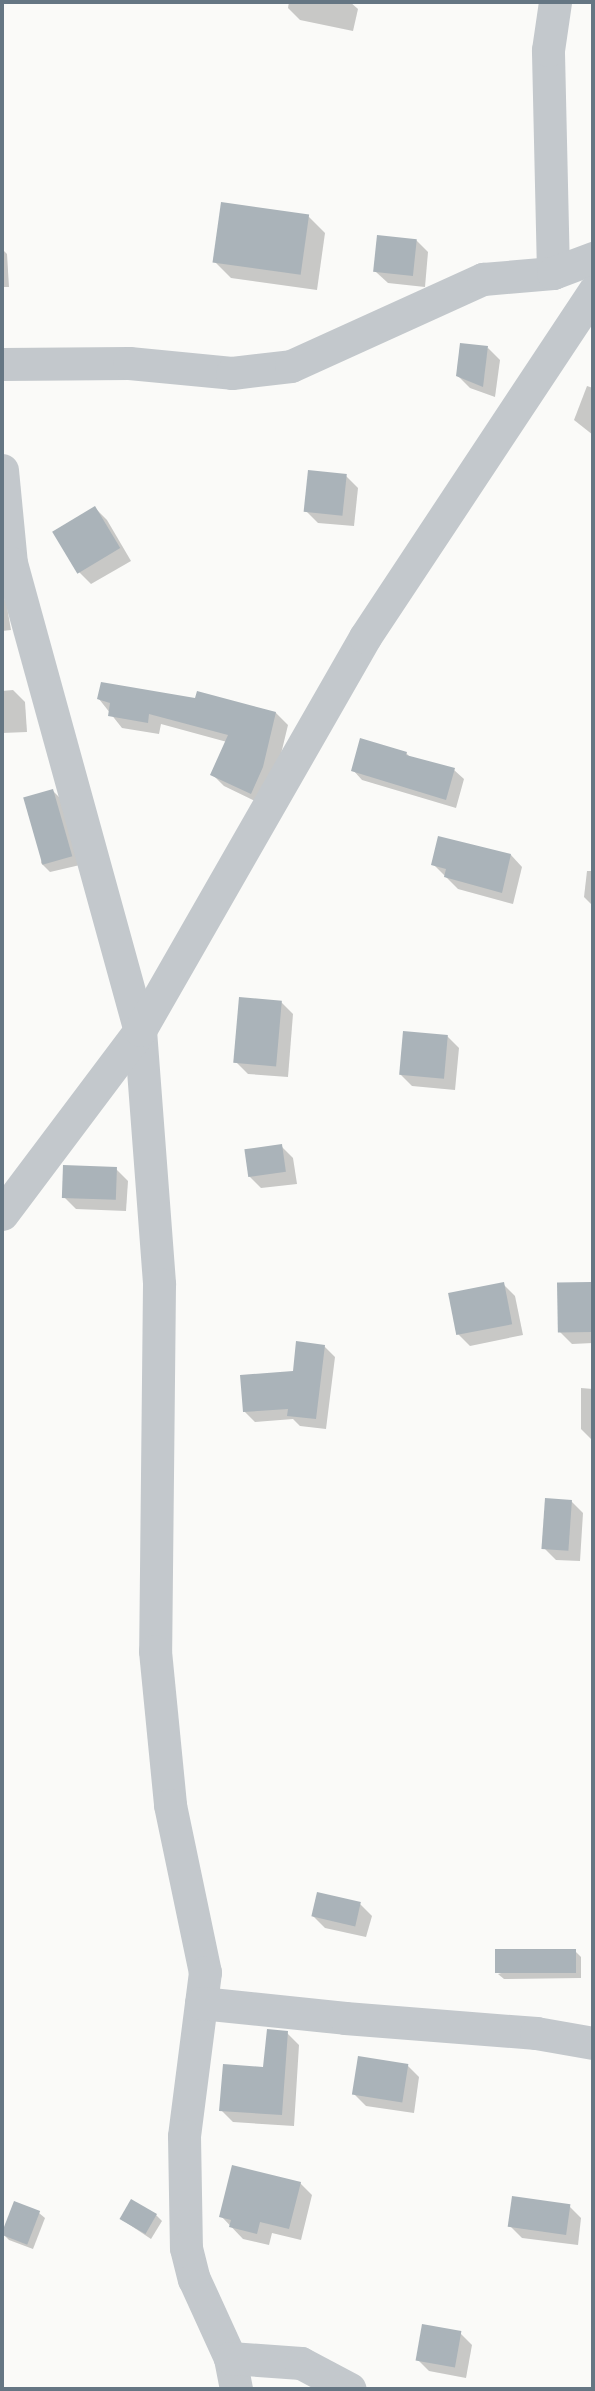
<!DOCTYPE html>
<html>
<head>
<meta charset="utf-8">
<style>
	body { margin:0 }
	#map { position:relative; width:595px; height:2391px; overflow:hidden; background:#fafaf8; font-family:"Noto Sans",sans-serif }
	div>[style] { position:absolute }
	[style*='--x'] { left:calc(var(--x)*1px); top:calc(var(--y)*1px); width:calc(var(--w)*1px); rotate:calc(var(--a)*1deg) }
	.shadow>* { inset:0; background:#0003 }
	.building>* { inset:0; background:#aab3b9; transform-origin:0 0 }
	.minor>* { height:33px; margin:-16.5px; padding:0 16.5px; transform-origin:16.5px; border-radius:16.5px; background:#c3c8cc }
	span { translate:-50% -50%; white-space:nowrap; text-align:center; line-height:1.15; -webkit-text-stroke:7px #fff; paint-order:stroke }
	.frame { position:absolute; inset:0; border:4px solid #657683; pointer-events:none }
</style>
</head>
<body>
<div id="map">
	<div class="shadow">
		<i style="clip-path:polygon(289px 2px,350px 2px,358px 9px,353px 31px,300px 20px,288px 8px)"></i>
		<i style="clip-path:polygon(308px 216px,325px 233px,317px 290px,231px 278px,214px 261px)"></i>
		<i style="clip-path:polygon(416px 240px,428px 252px,425px 287px,388px 283px,376px 272px)"></i>
		<i style="clip-path:polygon(2px 249px,7px 254px,9px 287px,2px 287px)"></i>
		<i style="clip-path:polygon(488px 348px,500px 360px,495px 397px,470px 388px,458px 376px)"></i>
		<i style="clip-path:polygon(587px 386px,593px 388px,593px 435px,574px 420px)"></i>
		<i style="clip-path:polygon(346px 476px,358px 488px,354px 526px,318px 523px,306px 511px)"></i>
		<i style="clip-path:polygon(95px 508px,107px 520px,131px 561px,91px 584px,79px 572px)"></i>
		<i style="clip-path:polygon(2px 596px,6px 601px,11px 630px,2px 631px)"></i>
		<i style="clip-path:polygon(13px 690px,25px 702px,27px 732px,2px 733px,2px 691px)"></i>
		<i style="clip-path:polygon(99px 699px,276px 713px,288px 725px,275px 779px,263px 805px,224px 786px,212px 774px,227px 742px,161px 724px,159px 734px,122px 728px)"></i>
		<i style="clip-path:polygon(406px 753px,411px 758px,454px 770px,464px 779px,456px 808px,362px 780px,353px 770px)"></i>
		<i style="clip-path:polygon(53px 791px,62px 800px,80px 865px,50px 872px,41px 863px)"></i>
		<i style="clip-path:polygon(511px 855px,522px 867px,513px 904px,458px 889px,433px 864px)"></i>
		<i style="clip-path:polygon(587px 871px,593px 871px,593px 906px,584px 897px)"></i>
		<i style="clip-path:polygon(281px 1002px,293px 1014px,288px 1077px,248px 1074px,236px 1062px)"></i>
		<i style="clip-path:polygon(447px 1036px,459px 1048px,455px 1090px,412px 1086px,400px 1074px)"></i>
		<i style="clip-path:polygon(281px 1146px,293px 1158px,297px 1184px,261px 1188px,249px 1176px)"></i>
		<i style="clip-path:polygon(116px 1169px,128px 1181px,126px 1211px,76px 1209px,64px 1197px)"></i>
		<i style="clip-path:polygon(503px 1284px,515px 1296px,523px 1335px,470px 1346px,458px 1334px)"></i>
		<i style="clip-path:polygon(590px 1284px,593px 1287px,593px 1343px,572px 1344px,560px 1332px)"></i>
		<i style="clip-path:polygon(324px 1346px,335px 1357px,326px 1429px,300px 1426px,293px 1419px,255px 1422px,244px 1411px)"></i>
		<i style="clip-path:polygon(581px 1388px,593px 1389px,593px 1441px,581px 1429px)"></i>
		<i style="clip-path:polygon(571px 1501px,583px 1513px,580px 1561px,556px 1560px,544px 1548px)"></i>
		<i style="clip-path:polygon(360px 1904px,372px 1916px,366px 1937px,325px 1928px,313px 1916px)"></i>
		<i style="clip-path:polygon(575px 1951px,581px 1957px,581px 1978px,504px 1979px,498px 1974px)"></i>
		<i style="clip-path:polygon(287px 2033px,299px 2045px,294px 2126px,233px 2122px,221px 2110px,264px 2068px)"></i>
		<i style="clip-path:polygon(407px 2065px,419px 2077px,414px 2113px,366px 2106px,354px 2094px)"></i>
		<i style="clip-path:polygon(300px 2183px,312px 2195px,301px 2240px,272px 2233px,269px 2245px,243px 2239px,221px 2216px)"></i>
		<i style="clip-path:polygon(569px 2206px,581px 2218px,578px 2245px,522px 2238px,510px 2226px)"></i>
		<i style="clip-path:polygon(39px 2213px,45px 2218px,33px 2249px,9px 2240px,3px 2234px)"></i>
		<i style="clip-path:polygon(156px 2215px,162px 2221px,151px 2239px,121px 2219px)"></i>
		<i style="clip-path:polygon(460px 2333px,472px 2345px,466px 2378px,429px 2371px,417px 2359px)"></i>
	</div>
	<div class="building">
		<i style="left:221px;top:202px;width:89px;height:61px;rotate:8deg"></i>
		<i style="left:377px;top:235px;width:40px;height:37px;rotate:6deg"></i>
		<i style="clip-path:polygon(460px 343px,488px 346px,483px 387px,456px 376px)"></i>
		<i style="left:308px;top:470px;width:39px;height:42px;rotate:6deg"></i>
		<i style="left:95px;top:506px;width:49px;height:50px;rotate:59deg"></i>
		<i style="clip-path:polygon(101px 682px,195px 698px,197px 691px,276px 712px,263px 767px,251px 794px,210px 775px,228px 735px,149px 714px,148px 723px,108px 716px,110px 703px,97px 699px)"></i>
		<i style="clip-path:polygon(360px 738px,407px 752px,406px 755px,455px 768px,446px 800px,351px 771px)"></i>
		<i style="left:53px;top:789px;width:70px;height:31px;rotate:74deg"></i>
		<i style="clip-path:polygon(438px 836px,511px 854px,502px 893px,444px 877px,446px 869px,431px 865px)"></i>
		<i style="left:239px;top:997px;width:43px;height:66px;rotate:5deg"></i>
		<i style="left:403px;top:1031px;width:45px;height:44px;rotate:5deg"></i>
		<i style="left:282px;top:1144px;width:28px;height:38px;rotate:82deg"></i>
		<i style="left:63px;top:1165px;width:54px;height:33px;rotate:2deg"></i>
		<i style="left:504px;top:1282px;width:43px;height:57px;rotate:79deg"></i>
		<i style="left:591px;top:1282px;width:50px;height:34px;rotate:89deg"></i>
		<i style="clip-path:polygon(296px 1341px,325px 1345px,316px 1419px,287px 1416px,288px 1409px,243px 1412px,240px 1375px,293px 1371px)"></i>
		<i style="left:545px;top:1498px;width:27px;height:51px;rotate:4deg"></i>
		<i style="left:317px;top:1892px;width:45px;height:25px;rotate:13deg"></i>
		<i style="left:576px;top:1949px;width:24px;height:81px;rotate:90deg"></i>
		<i style="clip-path:polygon(267px 2029px,288px 2031px,282px 2115px,219px 2111px,223px 2064px,263px 2067px)"></i>
		<i style="left:358px;top:2056px;width:51px;height:39px;rotate:9deg"></i>
		<i style="clip-path:polygon(232px 2165px,301px 2182px,289px 2229px,260px 2222px,257px 2234px,229px 2227px,231px 2220px,219px 2217px)"></i>
		<i style="left:512px;top:2196px;width:59px;height:31px;rotate:8deg"></i>
		<i style="left:131px;top:2199px;width:30px;height:23px;rotate:30deg"></i>
		<i style="left:14px;top:2201px;width:28px;height:36px;rotate:21deg"></i>
		<i style="left:422px;top:2324px;width:40px;height:37px;rotate:10deg"></i>
	</div>
	<div class="minor">
		<i style="--x:553;--y:273;--w:223;--a:-91.3"></i>
		<i style="--x:548;--y:50;--w:49;--a:-81.7"></i>
		<i style="--x:2;--y:364;--w:127;--a:-0.5"></i>
		<i style="--x:129;--y:363;--w:103;--a:5.5"></i>
		<i style="--x:232;--y:373;--w:59;--a:-6.8"></i>
		<i style="--x:291;--y:366;--w:211;--a:-24.4"></i>
		<i style="--x:483;--y:279;--w:70;--a:-4.9"></i>
		<i style="--x:553;--y:273;--w:43;--a:-20.6"></i>
		<i style="--x:2;--y:470;--w:93;--a:84.5"></i>
		<i style="--x:11;--y:563;--w:484;--a:74.6"></i>
		<i style="--x:140;--y:1030;--w:255;--a:85.7"></i>
		<i style="--x:159;--y:1284;--w:367;--a:90.6"></i>
		<i style="--x:155;--y:1651;--w:155;--a:84.4"></i>
		<i style="--x:170;--y:1805;--w:171;--a:78.2"></i>
		<i style="--x:205;--y:1972;--w:165;--a:97.3"></i>
		<i style="--x:184;--y:2136;--w:112;--a:89"></i>
		<i style="--x:186;--y:2248;--w:32;--a:76"></i>
		<i style="--x:194;--y:2279;--w:87;--a:65.5"></i>
		<i style="--x:230;--y:2358;--w:32;--a:79"></i>
		<i style="--x:2;--y:1214;--w:230;--a:-53.1"></i>
		<i style="--x:140;--y:1030;--w:453;--a:-60.2"></i>
		<i style="--x:365;--y:637;--w:414;--a:-56.5"></i>
		<i style="--x:201;--y:2003;--w:145;--a:5.9"></i>
		<i style="--x:345;--y:2018;--w:192;--a:4.5"></i>
		<i style="--x:536;--y:2033;--w:58;--a:10"></i>
		<i style="--x:230;--y:2358;--w:71;--a:4"></i>
		<i style="--x:301;--y:2363;--w:55;--a:28"></i>
	</div>
	<div class="frame"></div>
</div>
</body>
</html>
